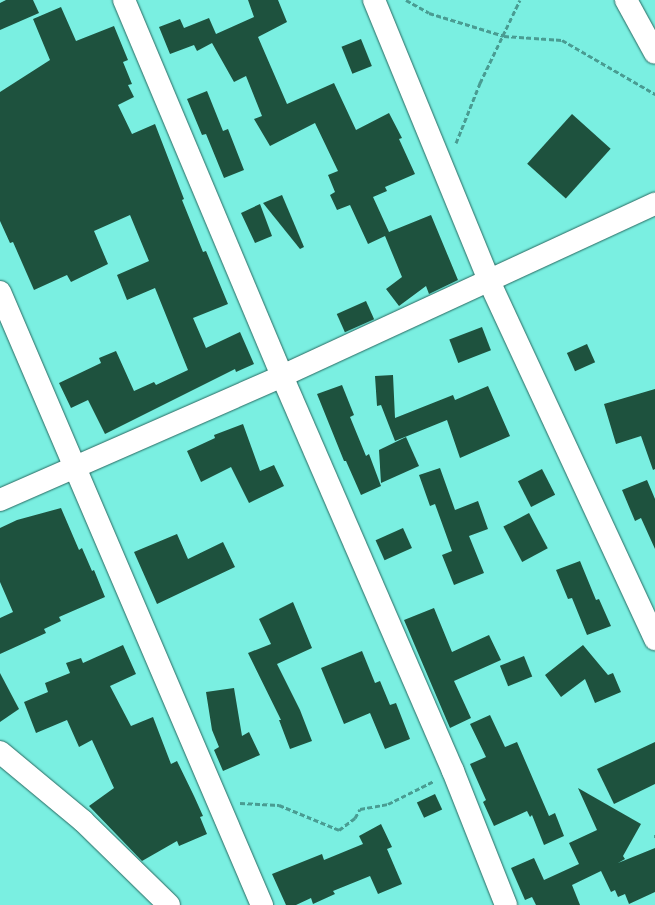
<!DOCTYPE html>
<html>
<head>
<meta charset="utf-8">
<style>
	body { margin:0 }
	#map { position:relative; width:655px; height:905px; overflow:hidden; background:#7aefe1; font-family:"Noto Sans",sans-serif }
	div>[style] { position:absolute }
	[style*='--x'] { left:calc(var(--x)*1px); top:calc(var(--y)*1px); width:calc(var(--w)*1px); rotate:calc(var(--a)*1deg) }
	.building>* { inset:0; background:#1e523e; transform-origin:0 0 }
	.path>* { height:3px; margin-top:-1.5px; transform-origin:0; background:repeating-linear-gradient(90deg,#499c92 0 5px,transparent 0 7.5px) }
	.roads { filter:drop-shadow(0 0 1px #286860) drop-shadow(0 0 1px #286860) }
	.minor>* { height:22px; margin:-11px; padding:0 11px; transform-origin:11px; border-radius:11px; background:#fff }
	span { translate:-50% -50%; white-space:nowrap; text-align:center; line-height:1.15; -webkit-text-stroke:5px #88fdee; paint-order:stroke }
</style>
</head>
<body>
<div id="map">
	<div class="building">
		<i style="clip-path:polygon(6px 0,33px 0,39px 13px,0 30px,0 3px)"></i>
		<i style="clip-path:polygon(248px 0,278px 0,287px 22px,258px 37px,287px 104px,334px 83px,356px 130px,389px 113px,402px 138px,399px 139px,415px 174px,385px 187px,387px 191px,373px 197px,389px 232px,431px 215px,458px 280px,429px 294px,426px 286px,399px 306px,386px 289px,402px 277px,385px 236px,368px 244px,350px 205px,337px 210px,330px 195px,335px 192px,328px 175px,338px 171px,315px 123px,270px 146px,254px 119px,262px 116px,246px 76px,234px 82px,212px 43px,197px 51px,194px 45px,170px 54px,159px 27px,180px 19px,184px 28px,209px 18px,216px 34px,254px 17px)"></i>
		<i style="clip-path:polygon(61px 7px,76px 41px,114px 26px,128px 60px,123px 62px,132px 84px,128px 85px,134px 97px,118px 105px,132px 134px,155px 124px,184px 199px,182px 200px,203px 252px,206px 251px,228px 304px,193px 318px,206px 348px,240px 332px,254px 364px,236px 372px,235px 369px,105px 434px,88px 400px,71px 408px,59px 383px,101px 363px,99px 358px,116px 351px,134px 391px,154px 382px,156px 385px,188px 370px,155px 288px,127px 300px,117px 275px,149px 261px,130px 215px,94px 231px,108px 264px,71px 282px,67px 275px,34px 290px,13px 242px,10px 243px,0 221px,0 92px,50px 60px,33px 19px)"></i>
		<i style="left:361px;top:39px;width:29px;height:21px;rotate:68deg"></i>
		<i style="clip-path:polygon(207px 91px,223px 131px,228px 129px,244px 170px,224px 178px,206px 134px,202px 135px,187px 99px)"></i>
		<i style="left:572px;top:114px;width:52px;height:67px;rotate:42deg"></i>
		<i style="clip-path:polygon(282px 195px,304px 247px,300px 249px,263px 203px)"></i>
		<i style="clip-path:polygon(260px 204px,272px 236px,255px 243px,241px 213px)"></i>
		<i style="left:366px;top:301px;width:20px;height:32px;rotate:66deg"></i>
		<i style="left:482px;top:327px;width:25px;height:35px;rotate:69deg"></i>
		<i style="left:587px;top:344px;width:20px;height:22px;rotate:66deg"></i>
		<i style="clip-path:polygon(393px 375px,395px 418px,453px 395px,455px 400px,488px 386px,510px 436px,460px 458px,447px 420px,395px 441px,381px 405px,377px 406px,375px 376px)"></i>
		<i style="clip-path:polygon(342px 385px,354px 415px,350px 417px,366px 456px,369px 454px,381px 486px,361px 495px,346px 461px,344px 461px,317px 394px)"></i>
		<i style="clip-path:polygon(655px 389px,655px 469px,653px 470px,641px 436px,616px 444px,604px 404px)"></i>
		<i style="clip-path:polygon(243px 424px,260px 471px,274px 465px,284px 486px,249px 503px,231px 467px,201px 482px,187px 451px,215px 438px,214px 435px)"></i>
		<i style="clip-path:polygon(406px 437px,419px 466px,381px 483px,379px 450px)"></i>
		<i style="clip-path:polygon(440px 468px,455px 510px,478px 501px,488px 529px,469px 536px,484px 573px,454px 585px,442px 555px,452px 551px,435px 504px,430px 506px,419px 475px)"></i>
		<i style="left:542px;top:469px;width:29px;height:27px;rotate:63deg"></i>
		<i style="clip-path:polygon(647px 480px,655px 499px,655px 549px,641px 518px,635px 521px,622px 490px)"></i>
		<i style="clip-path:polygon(61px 508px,79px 550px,82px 548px,92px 571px,94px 570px,105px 597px,59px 617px,61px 621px,44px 629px,46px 633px,0 654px,0 618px,13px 612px,0 582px,0 528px,17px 520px)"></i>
		<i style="left:529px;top:513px;width:40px;height:29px;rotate:62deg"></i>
		<i style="left:403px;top:528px;width:22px;height:30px;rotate:66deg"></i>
		<i style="clip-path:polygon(177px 534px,188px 559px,223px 542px,235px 567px,157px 604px,134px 552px)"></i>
		<i style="clip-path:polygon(580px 561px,596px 600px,599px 599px,611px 626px,587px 635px,572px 598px,568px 599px,556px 570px)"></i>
		<i style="clip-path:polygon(293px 602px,312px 648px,277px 664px,300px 710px,312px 741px,290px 749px,279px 720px,281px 720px,248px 653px,271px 644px,259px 619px)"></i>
		<i style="clip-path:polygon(434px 608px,452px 652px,489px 635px,501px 660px,454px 681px,471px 718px,450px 728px,404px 620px)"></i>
		<i style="clip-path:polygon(123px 645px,136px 674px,110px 686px,131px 726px,153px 717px,171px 764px,177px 761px,194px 796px,203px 816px,200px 817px,207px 834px,179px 846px,177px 841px,142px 861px,89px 806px,114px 788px,92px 740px,79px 747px,67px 720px,36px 733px,24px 702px,48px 692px,45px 683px,70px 673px,66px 663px,81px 658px,83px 663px)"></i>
		<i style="clip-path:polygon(583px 645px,608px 675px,613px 673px,621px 692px,595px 703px,585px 679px,561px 697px,545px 675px)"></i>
		<i style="clip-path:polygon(362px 651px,375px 683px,380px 681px,390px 705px,396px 703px,410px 739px,385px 749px,370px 713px,344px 724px,321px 668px)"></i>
		<i style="left:524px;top:656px;width:22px;height:26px;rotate:68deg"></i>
		<i style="clip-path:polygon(0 673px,19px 709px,0 722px)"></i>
		<i style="clip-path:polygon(234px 688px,242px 736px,249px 732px,260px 755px,223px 771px,214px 750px,219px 747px,212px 730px,206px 692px)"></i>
		<i style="clip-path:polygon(490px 715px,505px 747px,517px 742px,549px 816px,555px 813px,564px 836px,544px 845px,532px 815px,530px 817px,527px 811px,494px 826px,483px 802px,486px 800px,470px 764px,486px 757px,470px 724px)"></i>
		<i style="clip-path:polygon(655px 742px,655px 784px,614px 804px,597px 769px)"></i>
		<i style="clip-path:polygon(578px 788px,641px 824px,623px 856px,625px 859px,618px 863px,655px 848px,655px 892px,629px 904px,625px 894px,618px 897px,615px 890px,611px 892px,601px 871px,572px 885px,580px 905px,536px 905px,532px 897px,525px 900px,511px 868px,534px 858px,544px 880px,579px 864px,569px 843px,597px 830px)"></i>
		<i style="left:435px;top:794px;width:17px;height:20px;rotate:65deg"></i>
		<i style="clip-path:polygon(381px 824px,392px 847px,387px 849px,402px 884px,378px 894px,370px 876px,333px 891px,335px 894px,313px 904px,311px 898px,296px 905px,286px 905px,272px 874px,322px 854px,324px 860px,363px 844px,359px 836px)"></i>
	</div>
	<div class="path">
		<i style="--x:406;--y:0;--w:26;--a:29"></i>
		<i style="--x:429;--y:13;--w:78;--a:17"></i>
		<i style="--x:504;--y:36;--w:58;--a:3.9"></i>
		<i style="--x:562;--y:40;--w:108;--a:30.1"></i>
		<i style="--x:456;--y:143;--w:65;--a:-68.2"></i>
		<i style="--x:480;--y:83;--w:92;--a:-64.3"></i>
		<i style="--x:240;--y:803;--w:39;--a:3"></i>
		<i style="--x:279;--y:805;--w:65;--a:22.6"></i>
		<i style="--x:339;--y:830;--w:20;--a:-37"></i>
		<i style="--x:355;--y:818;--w:10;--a:-61"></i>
		<i style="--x:360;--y:809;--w:28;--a:-10"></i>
		<i style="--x:388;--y:804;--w:51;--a:-26.6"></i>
		<i style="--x:654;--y:836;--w:1;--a:0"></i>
	</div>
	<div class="roads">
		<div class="minor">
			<i style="--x:124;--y:0;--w:408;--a:67.2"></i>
			<i style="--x:282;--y:376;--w:430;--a:66.6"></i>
			<i style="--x:453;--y:771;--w:144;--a:68.4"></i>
			<i style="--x:374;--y:0;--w:304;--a:67.7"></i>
			<i style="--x:489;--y:281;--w:395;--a:65.1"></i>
			<i style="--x:626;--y:0;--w:60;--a:61.3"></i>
			<i style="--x:0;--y:292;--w:667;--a:66.86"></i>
			<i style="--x:0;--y:500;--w:308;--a:-23.7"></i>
			<i style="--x:282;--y:376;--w:411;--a:-24.8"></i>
			<i style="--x:0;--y:752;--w:108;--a:39.7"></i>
			<i style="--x:83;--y:821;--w:120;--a:44.3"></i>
		</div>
	</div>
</div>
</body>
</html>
